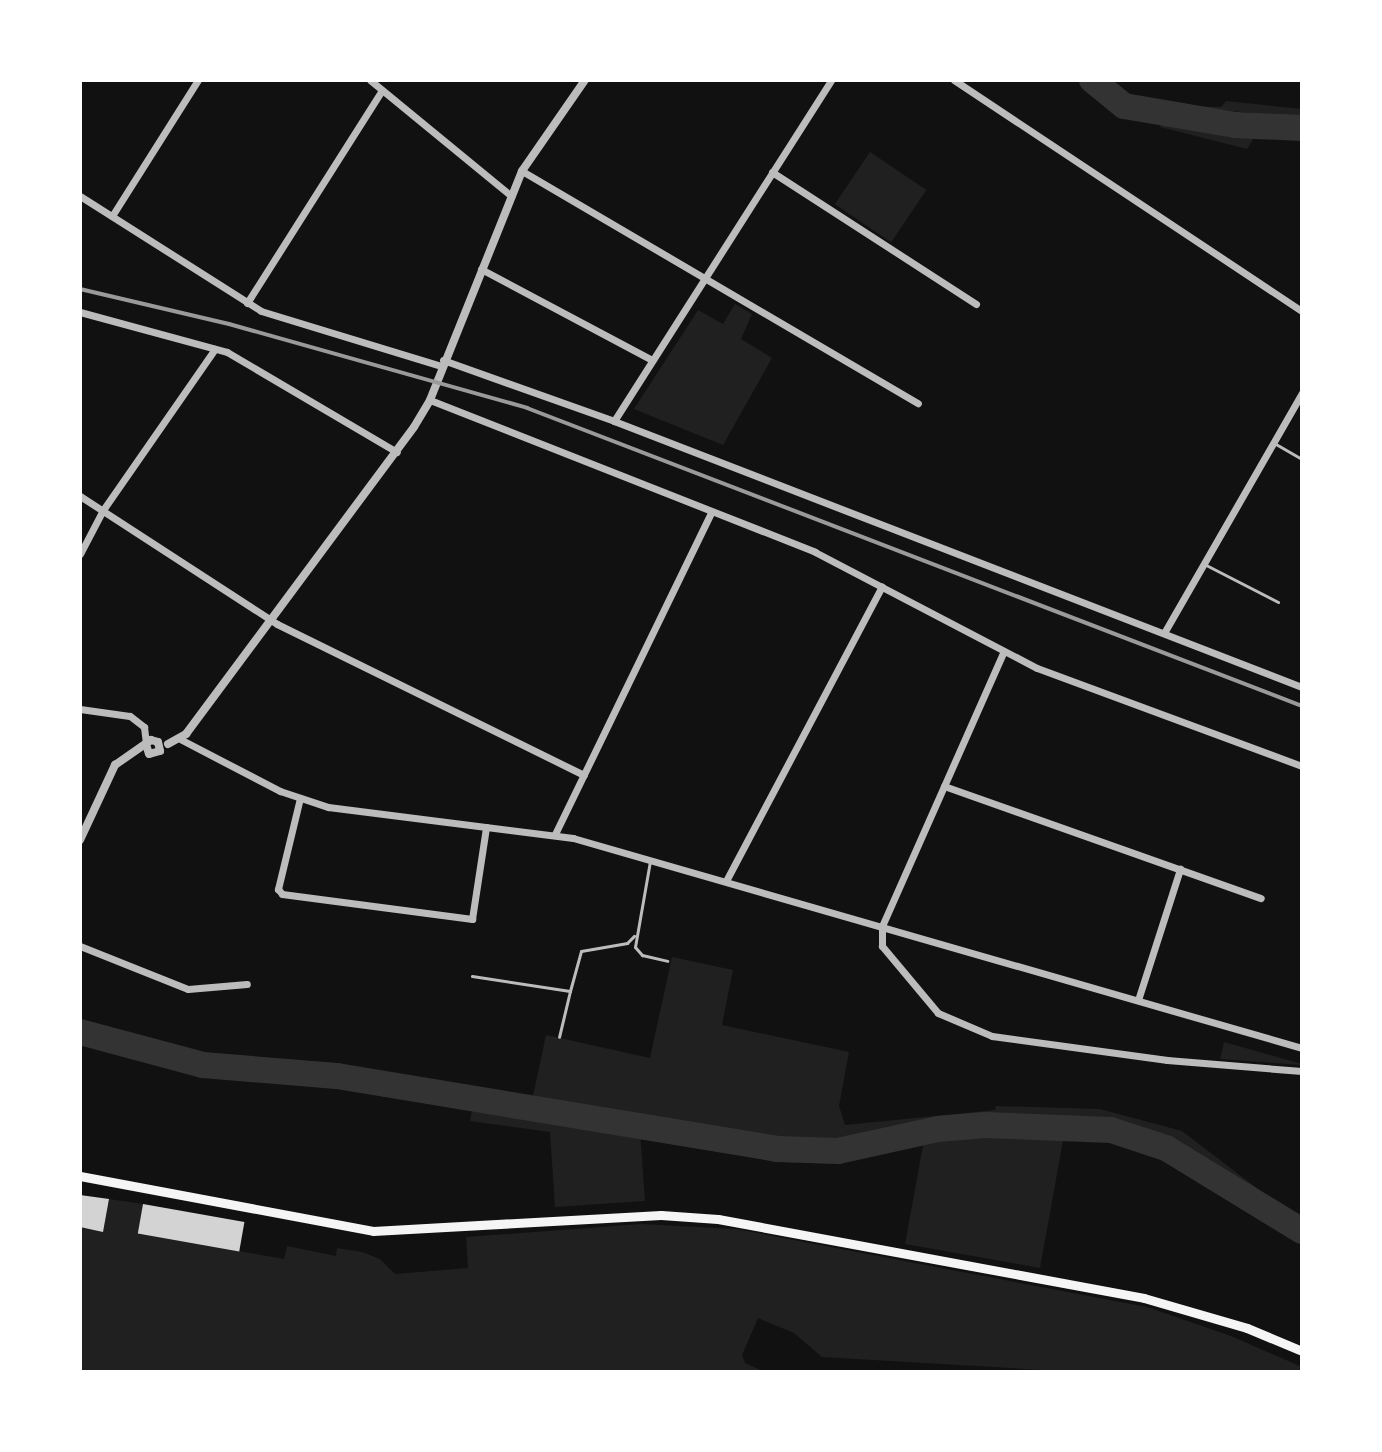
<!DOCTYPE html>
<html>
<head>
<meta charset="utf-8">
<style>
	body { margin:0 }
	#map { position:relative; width:1382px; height:1452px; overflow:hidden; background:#111; font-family:"PT Sans Narrow",sans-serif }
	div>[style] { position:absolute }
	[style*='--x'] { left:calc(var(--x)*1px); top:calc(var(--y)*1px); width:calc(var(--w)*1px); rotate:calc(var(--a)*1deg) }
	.green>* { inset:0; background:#202020; transform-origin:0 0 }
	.river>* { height:26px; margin:-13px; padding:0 13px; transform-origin:13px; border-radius:13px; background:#333 }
	.building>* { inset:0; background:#d3d3d3; transform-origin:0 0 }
	.service>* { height:3px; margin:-1.5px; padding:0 1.5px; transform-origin:1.5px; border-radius:1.5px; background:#bcbcbc }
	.minor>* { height:7px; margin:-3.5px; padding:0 3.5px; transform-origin:3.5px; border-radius:3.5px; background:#bcbcbc }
	.tertiary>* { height:8px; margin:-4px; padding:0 4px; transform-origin:4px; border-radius:4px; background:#bcbcbc }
	.secondary>* { height:9px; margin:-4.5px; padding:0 4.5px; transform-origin:4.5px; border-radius:4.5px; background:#f5f5f5 }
	.rail>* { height:4px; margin:-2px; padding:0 2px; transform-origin:2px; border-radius:2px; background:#9a9a9a }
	span { translate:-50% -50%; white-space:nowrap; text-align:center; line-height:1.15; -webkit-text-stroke:6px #fff; paint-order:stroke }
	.frame { position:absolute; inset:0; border:82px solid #fff; pointer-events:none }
</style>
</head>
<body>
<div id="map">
	<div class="green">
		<i style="clip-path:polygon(1081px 80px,1121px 112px,1255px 136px,1247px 149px,1160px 127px,1163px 120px,1113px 111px)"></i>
		<i style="clip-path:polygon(1099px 80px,1113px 80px,1139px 102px,1119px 96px)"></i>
		<i style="clip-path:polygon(1226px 101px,1302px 109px,1302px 118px,1178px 106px,1221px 107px)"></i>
		<i style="left:870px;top:152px;width:68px;height:63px;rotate:34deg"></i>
		<i style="clip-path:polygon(735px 304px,752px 314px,741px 339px,772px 358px,723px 445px,634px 409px,698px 310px,723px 324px)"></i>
		<i style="clip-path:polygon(672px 957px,733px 970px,722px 1025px,849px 1052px,839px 1106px,845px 1125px,995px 1110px,996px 1106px,1100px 1109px,1182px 1131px,1258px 1189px,1256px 1195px,1170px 1138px,1079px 1117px,959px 1118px,831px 1142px,783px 1142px,659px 1117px,532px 1101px,546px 1035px,650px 1058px)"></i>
		<i style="clip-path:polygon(1224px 1042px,1302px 1064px,1302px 1065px,1220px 1059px)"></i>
		<i style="clip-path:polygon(472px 1110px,640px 1132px,645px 1201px,555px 1207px,550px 1132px,470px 1121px)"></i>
		<i style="clip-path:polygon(963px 1135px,1064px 1135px,1040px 1268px,905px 1244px,924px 1140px)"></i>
		<i style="clip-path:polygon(109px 1199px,143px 1204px,138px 1233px,284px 1259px,287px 1246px,336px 1256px,337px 1248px,362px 1252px,380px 1259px,395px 1274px,468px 1268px,466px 1237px,641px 1224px,736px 1229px,1147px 1307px,1231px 1336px,1302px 1367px,1302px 1372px,1075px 1372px,822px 1357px,794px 1333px,758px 1318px,742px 1355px,745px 1363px,765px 1372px,80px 1372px,80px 1227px,103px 1231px)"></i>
	</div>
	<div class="river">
		<i style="--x:1092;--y:80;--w:41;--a:39.1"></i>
		<i style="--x:1124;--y:106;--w:113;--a:9.7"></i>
		<i style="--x:1235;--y:125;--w:67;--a:2.6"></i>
		<i style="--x:80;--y:1032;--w:127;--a:15"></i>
		<i style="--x:203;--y:1065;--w:134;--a:4.7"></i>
		<i style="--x:337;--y:1076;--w:446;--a:9.4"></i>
		<i style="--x:777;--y:1149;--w:61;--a:1.9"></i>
		<i style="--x:838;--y:1151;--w:102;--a:-12.4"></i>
		<i style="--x:938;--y:1129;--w:47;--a:-4.9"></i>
		<i style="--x:985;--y:1125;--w:126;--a:2.3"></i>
		<i style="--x:1111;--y:1130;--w:58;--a:18.1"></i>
		<i style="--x:1166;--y:1148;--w:159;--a:31.4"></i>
	</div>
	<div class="building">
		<i style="clip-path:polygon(80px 1195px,109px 1199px,103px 1232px,80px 1227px)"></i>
		<i style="left:143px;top:1204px;width:103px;height:30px;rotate:10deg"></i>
	</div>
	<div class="service">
		<i style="--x:1274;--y:443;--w:32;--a:30"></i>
		<i style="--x:1206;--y:565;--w:81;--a:27.2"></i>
		<i style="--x:650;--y:861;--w:87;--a:99.9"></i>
		<i style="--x:635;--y:947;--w:11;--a:49"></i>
		<i style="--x:642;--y:955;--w:26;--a:13"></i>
		<i style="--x:472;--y:976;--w:99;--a:8.7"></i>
		<i style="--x:570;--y:991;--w:47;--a:103.4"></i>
		<i style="--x:570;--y:991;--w:41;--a:-74.6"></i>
		<i style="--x:581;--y:951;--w:47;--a:-9.9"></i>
		<i style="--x:627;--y:943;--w:10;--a:-45"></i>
	</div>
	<div class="minor">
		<i style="--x:370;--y:80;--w:183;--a:39.4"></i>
		<i style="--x:954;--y:80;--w:418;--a:33.6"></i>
		<i style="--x:522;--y:171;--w:459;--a:30.4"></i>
		<i style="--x:772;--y:172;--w:243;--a:32.9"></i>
		<i style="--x:80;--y:196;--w:214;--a:32.4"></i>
		<i style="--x:261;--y:311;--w:188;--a:17"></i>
		<i style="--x:112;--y:216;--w:161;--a:-57.7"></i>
		<i style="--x:481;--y:269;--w:194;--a:28"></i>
		<i style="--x:247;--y:303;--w:252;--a:-57.6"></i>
		<i style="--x:80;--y:312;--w:152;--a:15.2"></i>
		<i style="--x:227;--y:352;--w:197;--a:30.5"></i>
		<i style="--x:443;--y:360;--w:182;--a:19.6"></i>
		<i style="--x:614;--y:421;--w:738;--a:21.14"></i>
		<i style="--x:430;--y:400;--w:414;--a:21.5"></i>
		<i style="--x:815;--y:552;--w:250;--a:27.6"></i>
		<i style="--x:1037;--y:668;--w:283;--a:20.3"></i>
		<i style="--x:614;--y:421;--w:404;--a:-57.5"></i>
		<i style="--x:80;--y:496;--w:235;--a:33"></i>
		<i style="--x:277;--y:624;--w:342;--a:26.2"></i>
		<i style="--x:80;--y:554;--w:50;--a:-62.4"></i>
		<i style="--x:103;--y:510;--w:196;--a:-55.2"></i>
		<i style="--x:1164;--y:633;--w:277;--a:-60.1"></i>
		<i style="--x:1003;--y:653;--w:299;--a:113.9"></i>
		<i style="--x:882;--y:926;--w:20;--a:90"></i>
		<i style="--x:882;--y:946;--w:87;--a:50.1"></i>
		<i style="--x:938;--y:1013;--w:59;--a:23.1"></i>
		<i style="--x:992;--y:1036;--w:177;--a:7.8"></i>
		<i style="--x:1167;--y:1060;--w:135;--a:4.7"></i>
		<i style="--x:80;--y:709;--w:50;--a:8"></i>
		<i style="--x:130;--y:716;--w:18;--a:38"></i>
		<i style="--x:144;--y:727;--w:17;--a:83"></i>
		<i style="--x:180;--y:739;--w:113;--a:27.5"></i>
		<i style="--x:280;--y:791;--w:51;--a:18.4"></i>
		<i style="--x:328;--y:807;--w:247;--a:7.2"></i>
		<i style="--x:573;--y:838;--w:759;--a:16.07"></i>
		<i style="--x:944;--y:786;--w:336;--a:19.5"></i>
		<i style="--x:300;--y:798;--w:94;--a:103.6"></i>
		<i style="--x:278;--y:889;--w:6;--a:51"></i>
		<i style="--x:282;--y:894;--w:192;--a:7.5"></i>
		<i style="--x:472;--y:919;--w:93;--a:-81.3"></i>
		<i style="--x:555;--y:834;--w:357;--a:-64.1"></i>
		<i style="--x:727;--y:879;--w:331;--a:-62.1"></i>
		<i style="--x:80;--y:946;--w:116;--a:21.7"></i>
		<i style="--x:188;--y:989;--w:59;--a:-4.8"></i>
		<i style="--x:1138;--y:1000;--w:138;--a:-72.2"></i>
	</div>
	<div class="tertiary">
		<i style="--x:168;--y:744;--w:21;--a:-29"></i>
		<i style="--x:186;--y:734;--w:382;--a:-53.4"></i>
		<i style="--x:414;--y:427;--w:31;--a:-59"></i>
		<i style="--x:430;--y:400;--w:247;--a:-68.1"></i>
		<i style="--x:522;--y:171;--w:111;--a:-55.3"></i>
		<i style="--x:80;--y:840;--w:83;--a:-65"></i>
		<i style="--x:115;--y:765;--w:44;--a:-34.8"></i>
		<i style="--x:151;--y:740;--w:7;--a:16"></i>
		<i style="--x:158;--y:742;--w:9;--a:77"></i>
		<i style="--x:160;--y:751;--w:11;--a:165"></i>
		<i style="--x:149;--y:754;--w:10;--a:-107"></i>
	</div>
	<div class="secondary">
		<i style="--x:80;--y:1176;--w:298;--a:10.6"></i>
		<i style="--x:373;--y:1231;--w:288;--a:-3.2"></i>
		<i style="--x:661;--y:1215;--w:57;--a:4"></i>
		<i style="--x:718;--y:1219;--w:433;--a:10.5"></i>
		<i style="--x:1144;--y:1298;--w:107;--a:16.2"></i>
		<i style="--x:1247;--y:1328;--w:60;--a:22.7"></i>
	</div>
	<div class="rail">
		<i style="--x:80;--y:289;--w:153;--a:13.2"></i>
		<i style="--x:229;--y:324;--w:310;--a:15.7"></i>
		<i style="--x:527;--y:408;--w:830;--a:21.03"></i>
	</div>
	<div class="frame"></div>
</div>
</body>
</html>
